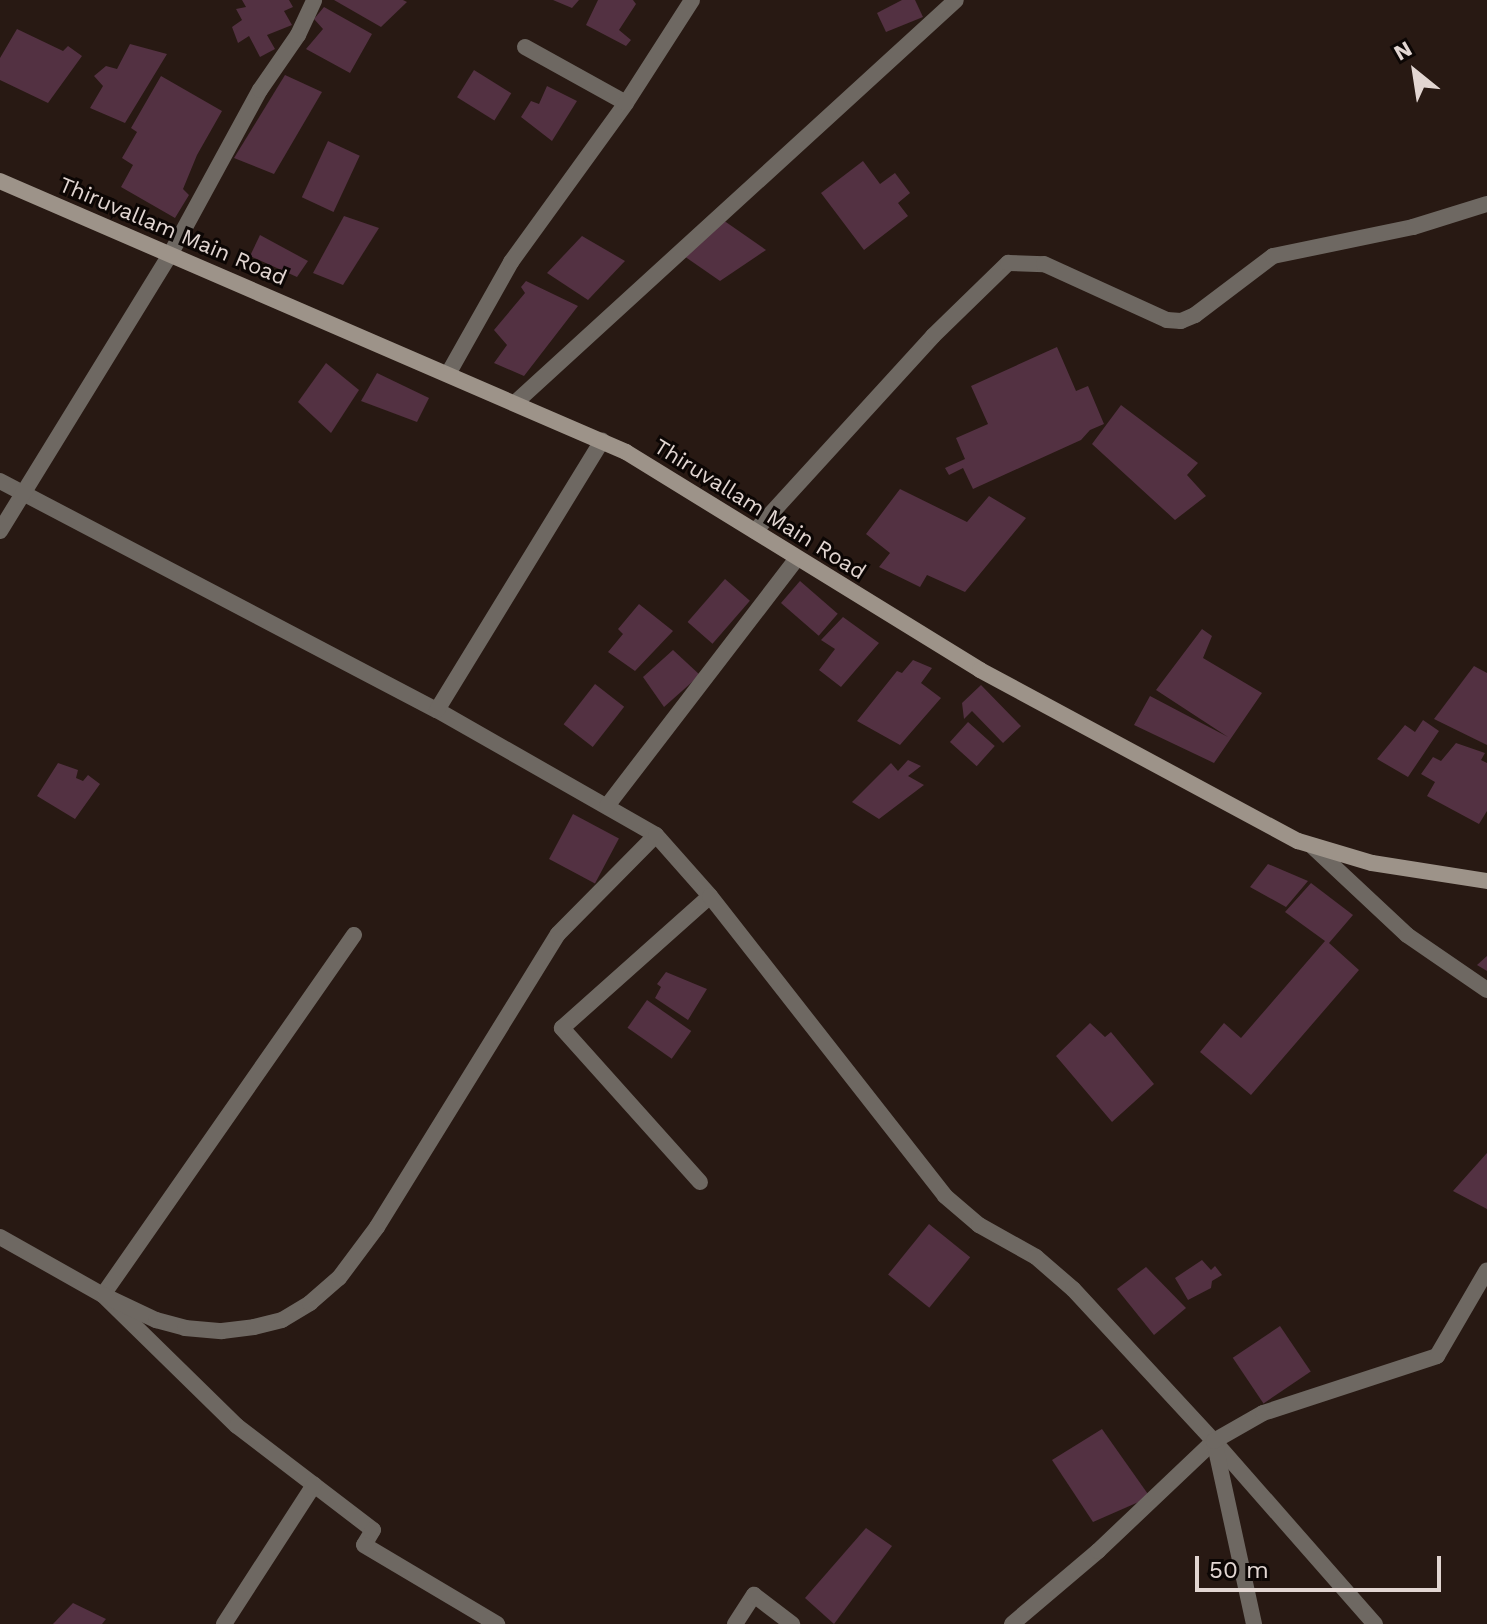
<!DOCTYPE html>
<html>
<head>
<meta charset="utf-8">
<style>
	body { margin:0 }
	#map { position:relative; width:1487px; height:1624px; overflow:hidden; background:#281913; font-family:"Work Sans",sans-serif }
	div>[style] { position:absolute }
	[style*='--x'] { left:calc(var(--x)*1px); top:calc(var(--y)*1px); width:calc(var(--w)*1px); rotate:calc(var(--a)*1deg) }
	.building>* { inset:0; background:#533142; transform-origin:0 0 }
	.street>* { height:16px; margin:-8px; padding:0 8px; transform-origin:8px; border-radius:8px; background:#6e6862 }
	.secondary>* { height:16px; margin:-8px; padding:0 8px; transform-origin:8px; border-radius:8px; background:#9d9389 }
	span { translate:-50% -50%; white-space:nowrap; text-align:center; line-height:1.15; -webkit-text-stroke:6px #0c0604; paint-order:stroke }
	.street-label { font-size:22px; color:#e2d6d2 }
	.north { position:absolute; left:1375px; top:32px; width:80px; height:80px; -webkit-text-stroke:6px #0c0604; paint-order:stroke; rotate:330deg; font-size:22px; font-weight:700; line-height:32px; text-align:center; color:#e2d6d2 }
	.north::after { content:''; display:block; margin:auto; width:28px; height:36px; background:#e2d6d2; clip-path:polygon(50% 0,100% 100%,50% 72%,0 100%) }
	.scale { position:absolute; left:1195px; top:1556px; width:246px; height:36px; box-sizing:border-box; border:4px solid #e2d6d2; border-top:0; padding-left:10px; font-size:24px; line-height:28px; white-space:nowrap; color:#e2d6d2; -webkit-text-stroke:6px #0c0604; paint-order:stroke }
</style>
</head>
<body>
<div id="map">
	<div class="building">
		<i style="clip-path:polygon(242px 0,289px 0,293px 7px,284px 11px,292px 25px,267px 35px,275px 49px,260px 57px,249px 36px,238px 43px,232px 27px,242px 20px,236px 9px,246px 7px)"></i>
		<i style="clip-path:polygon(334px 0,403px 0,407px 2px,381px 27px)"></i>
		<i style="clip-path:polygon(553px 0,579px 0,572px 8px)"></i>
		<i style="clip-path:polygon(598px 0,633px 0,636px 4px,619px 30px,631px 40px,626px 46px,586px 25px)"></i>
		<i style="clip-path:polygon(902px 0,915px 0,923px 17px,886px 32px,877px 13px)"></i>
		<i style="clip-path:polygon(324px 7px,372px 34px,350px 73px,306px 49px,323px 29px,314px 19px)"></i>
		<i style="clip-path:polygon(17px 29px,63px 51px,68px 46px,82px 56px,48px 103px,0 80px,0 58px)"></i>
		<i style="clip-path:polygon(130px 44px,167px 54px,125px 123px,90px 108px,103px 86px,94px 76px,106px 66px,117px 69px)"></i>
		<i style="left:474px;top:70px;width:44px;height:32px;rotate:32deg"></i>
		<i style="clip-path:polygon(285px 75px,322px 92px,274px 174px,234px 158px)"></i>
		<i style="clip-path:polygon(161px 76px,222px 111px,197px 155px,183px 189px,189px 195px,175px 218px,121px 187px,133px 165px,122px 158px,137px 132px,131px 128px)"></i>
		<i style="clip-path:polygon(547px 86px,577px 101px,552px 141px,521px 117px,531px 101px,539px 104px)"></i>
		<i style="left:328px;top:141px;width:35px;height:62px;rotate:25deg"></i>
		<i style="clip-path:polygon(863px 161px,880px 184px,895px 173px,910px 193px,898px 203px,908px 216px,864px 250px,821px 193px)"></i>
		<i style="clip-path:polygon(344px 216px,379px 228px,343px 285px,313px 273px)"></i>
		<i style="clip-path:polygon(723px 220px,766px 250px,720px 281px,684px 256px)"></i>
		<i style="clip-path:polygon(260px 235px,308px 261px,297px 277px,250px 256px)"></i>
		<i style="clip-path:polygon(582px 236px,625px 261px,588px 300px,547px 273px)"></i>
		<i style="clip-path:polygon(526px 281px,578px 306px,524px 376px,494px 363px,507px 345px,494px 330px,525px 293px,521px 287px)"></i>
		<i style="clip-path:polygon(1057px 347px,1076px 391px,1088px 386px,1104px 424px,1090px 430px,1081px 440px,973px 489px,963px 468px,949px 475px,945px 468px,965px 459px,956px 438px,988px 424px,971px 386px)"></i>
		<i style="clip-path:polygon(326px 363px,359px 390px,331px 433px,298px 402px)"></i>
		<i style="clip-path:polygon(377px 373px,429px 398px,417px 422px,361px 401px)"></i>
		<i style="clip-path:polygon(1121px 405px,1198px 463px,1187px 475px,1206px 496px,1175px 520px,1092px 444px)"></i>
		<i style="clip-path:polygon(900px 489px,967px 522px,989px 496px,1026px 518px,965px 592px,927px 575px,920px 587px,879px 567px,890px 553px,866px 534px)"></i>
		<i style="left:725px;top:579px;width:33px;height:57px;rotate:41deg"></i>
		<i style="left:800px;top:581px;width:50px;height:29px;rotate:41deg"></i>
		<i style="clip-path:polygon(639px 604px,673px 631px,635px 671px,608px 652px,623px 634px,618px 629px)"></i>
		<i style="clip-path:polygon(843px 617px,879px 643px,841px 687px,819px 670px,835px 649px,821px 640px)"></i>
		<i style="clip-path:polygon(1202px 629px,1212px 636px,1203px 658px,1262px 693px,1214px 763px,1134px 725px,1150px 696px,1228px 737px,1156px 690px)"></i>
		<i style="clip-path:polygon(673px 650px,700px 675px,664px 707px,643px 677px)"></i>
		<i style="clip-path:polygon(913px 660px,932px 668px,921px 683px,941px 698px,900px 745px,857px 721px,897px 671px,902px 673px)"></i>
		<i style="clip-path:polygon(1474px 666px,1487px 673px,1487px 745px,1434px 719px)"></i>
		<i style="left:595px;top:684px;width:37px;height:51px;rotate:38deg"></i>
		<i style="clip-path:polygon(981px 685px,1021px 726px,1003px 743px,972px 711px,964px 719px,962px 703px)"></i>
		<i style="clip-path:polygon(1423px 720px,1439px 731px,1408px 777px,1377px 759px,1405px 725px,1415px 732px)"></i>
		<i style="left:968px;top:722px;width:36px;height:27px;rotate:42deg"></i>
		<i style="clip-path:polygon(1456px 743px,1485px 753px,1481px 760px,1487px 763px,1487px 811px,1479px 824px,1427px 796px,1435px 782px,1421px 774px,1433px 757px,1441px 761px)"></i>
		<i style="clip-path:polygon(908px 760px,921px 766px,908px 776px,924px 785px,879px 819px,852px 802px,891px 763px,898px 771px)"></i>
		<i style="clip-path:polygon(58px 763px,78px 770px,76px 778px,83px 781px,88px 775px,100px 784px,75px 819px,37px 796px)"></i>
		<i style="left:573px;top:814px;width:52px;height:51px;rotate:28deg"></i>
		<i style="clip-path:polygon(1268px 864px,1308px 881px,1286px 907px,1250px 887px)"></i>
		<i style="clip-path:polygon(1311px 883px,1353px 915px,1329px 943px,1359px 970px,1251px 1095px,1200px 1052px,1224px 1023px,1241px 1038px,1325px 941px,1285px 912px)"></i>
		<i style="clip-path:polygon(1487px 956px,1487px 971px,1477px 965px)"></i>
		<i style="clip-path:polygon(666px 972px,707px 989px,688px 1020px,655px 998px,661px 987px,657px 984px)"></i>
		<i style="left:647px;top:1000px;width:54px;height:34px;rotate:35deg"></i>
		<i style="clip-path:polygon(1090px 1023px,1105px 1037px,1111px 1032px,1154px 1084px,1112px 1122px,1056px 1056px)"></i>
		<i style="clip-path:polygon(1487px 1153px,1487px 1209px,1453px 1191px)"></i>
		<i style="left:929px;top:1224px;width:53px;height:65px;rotate:39deg"></i>
		<i style="clip-path:polygon(1202px 1260px,1211px 1270px,1215px 1266px,1222px 1275px,1212px 1281px,1211px 1288px,1188px 1300px,1175px 1278px)"></i>
		<i style="clip-path:polygon(1146px 1267px,1186px 1308px,1154px 1335px,1117px 1289px)"></i>
		<i style="left:1280px;top:1326px;width:55px;height:57px;rotate:56deg"></i>
		<i style="clip-path:polygon(1102px 1429px,1150px 1497px,1093px 1522px,1052px 1460px)"></i>
		<i style="clip-path:polygon(866px 1528px,892px 1546px,834px 1624px,805px 1598px)"></i>
		<i style="clip-path:polygon(73px 1603px,106px 1619px,102px 1624px,53px 1624px)"></i>
	</div>
	<div class="street">
		<i style="--x:525;--y:47;--w:115;--a:29"></i>
		<i style="--x:448;--y:374;--w:129;--a:-60.6"></i>
		<i style="--x:511;--y:262;--w:196;--a:-54.1"></i>
		<i style="--x:626;--y:103;--w:122;--a:-57.3"></i>
		<i style="--x:515;--y:403;--w:597;--a:-42.42"></i>
		<i style="--x:0;--y:481;--w:493;--a:27.7"></i>
		<i style="--x:437;--y:710;--w:252;--a:29.7"></i>
		<i style="--x:0;--y:531;--w:326;--a:-58.4"></i>
		<i style="--x:171;--y:253;--w:186;--a:-61.4"></i>
		<i style="--x:260;--y:90;--w:67;--a:-55.4"></i>
		<i style="--x:298;--y:35;--w:38;--a:-65"></i>
		<i style="--x:755;--y:531;--w:264;--a:-47.6"></i>
		<i style="--x:933;--y:336;--w:105;--a:-44.2"></i>
		<i style="--x:1008;--y:263;--w:36;--a:2"></i>
		<i style="--x:1044;--y:264;--w:135;--a:24.5"></i>
		<i style="--x:1167;--y:320;--w:14;--a:4"></i>
		<i style="--x:1181;--y:321;--w:15;--a:-23"></i>
		<i style="--x:1195;--y:315;--w:98;--a:-37.1"></i>
		<i style="--x:1273;--y:256;--w:143;--a:-11.7"></i>
		<i style="--x:1413;--y:227;--w:77;--a:-17.3"></i>
		<i style="--x:437;--y:710;--w:316;--a:-58.5"></i>
		<i style="--x:607;--y:806;--w:312;--a:-52.5"></i>
		<i style="--x:1313;--y:847;--w:129;--a:43.1"></i>
		<i style="--x:1407;--y:935;--w:97;--a:34.5"></i>
		<i style="--x:354;--y:935;--w:439;--a:124.9"></i>
		<i style="--x:103;--y:1295;--w:187;--a:44.4"></i>
		<i style="--x:237;--y:1426;--w:171;--a:37.4"></i>
		<i style="--x:373;--y:1530;--w:17;--a:121"></i>
		<i style="--x:364;--y:1545;--w:155;--a:30.7"></i>
		<i style="--x:700;--y:1182;--w:207;--a:-131.9"></i>
		<i style="--x:562;--y:1028;--w:198;--a:-41.7"></i>
		<i style="--x:0;--y:1237;--w:118;--a:29.4"></i>
		<i style="--x:103;--y:1295;--w:59;--a:25.3"></i>
		<i style="--x:156;--y:1320;--w:30;--a:15"></i>
		<i style="--x:185;--y:1328;--w:37;--a:5"></i>
		<i style="--x:222;--y:1331;--w:32;--a:-7"></i>
		<i style="--x:254;--y:1327;--w:29;--a:-14"></i>
		<i style="--x:282;--y:1320;--w:33;--a:-31"></i>
		<i style="--x:310;--y:1303;--w:38;--a:-41"></i>
		<i style="--x:339;--y:1278;--w:64;--a:-53.3"></i>
		<i style="--x:377;--y:1227;--w:344;--a:-58.3"></i>
		<i style="--x:558;--y:934;--w:139;--a:-45.3"></i>
		<i style="--x:656;--y:835;--w:81;--a:48.5"></i>
		<i style="--x:710;--y:896;--w:381;--a:51.9"></i>
		<i style="--x:945;--y:1196;--w:45;--a:40.5"></i>
		<i style="--x:979;--y:1225;--w:65;--a:29.3"></i>
		<i style="--x:1036;--y:1257;--w:49;--a:40.9"></i>
		<i style="--x:1073;--y:1289;--w:207;--a:47.2"></i>
		<i style="--x:1214;--y:1441;--w:244;--a:48.7"></i>
		<i style="--x:224;--y:1624;--w:166;--a:-57.1"></i>
		<i style="--x:735;--y:1624;--w:35;--a:-57"></i>
		<i style="--x:754;--y:1595;--w:48;--a:37.3"></i>
		<i style="--x:1012;--y:1624;--w:113;--a:-40.3"></i>
		<i style="--x:1098;--y:1551;--w:160;--a:-43.5"></i>
		<i style="--x:1254;--y:1624;--w:187;--a:-102.3"></i>
		<i style="--x:1214;--y:1441;--w:56;--a:-29.7"></i>
		<i style="--x:1263;--y:1413;--w:183;--a:-18.1"></i>
		<i style="--x:1437;--y:1356;--w:99;--a:-59.8"></i>
	</div>
	<div class="secondary">
		<i style="--x:0;--y:181;--w:682;--a:23.41"></i>
		<i style="--x:626;--y:452;--w:416;--a:31.6"></i>
		<i style="--x:980;--y:670;--w:361;--a:28.3"></i>
		<i style="--x:1298;--y:841;--w:77;--a:16.6"></i>
		<i style="--x:1372;--y:863;--w:116;--a:8.9"></i>
	</div>
	<div class="street-label">
		<span style="left:173px;top:231px;rotate:23deg">Thiruvallam Main Road</span>
		<span style="left:760px;top:509px;rotate:32deg">Thiruvallam Main Road</span>
	</div>
	<div class="north">N</div>
	<div class="scale">50 m</div>
</div>
</body>
</html>
